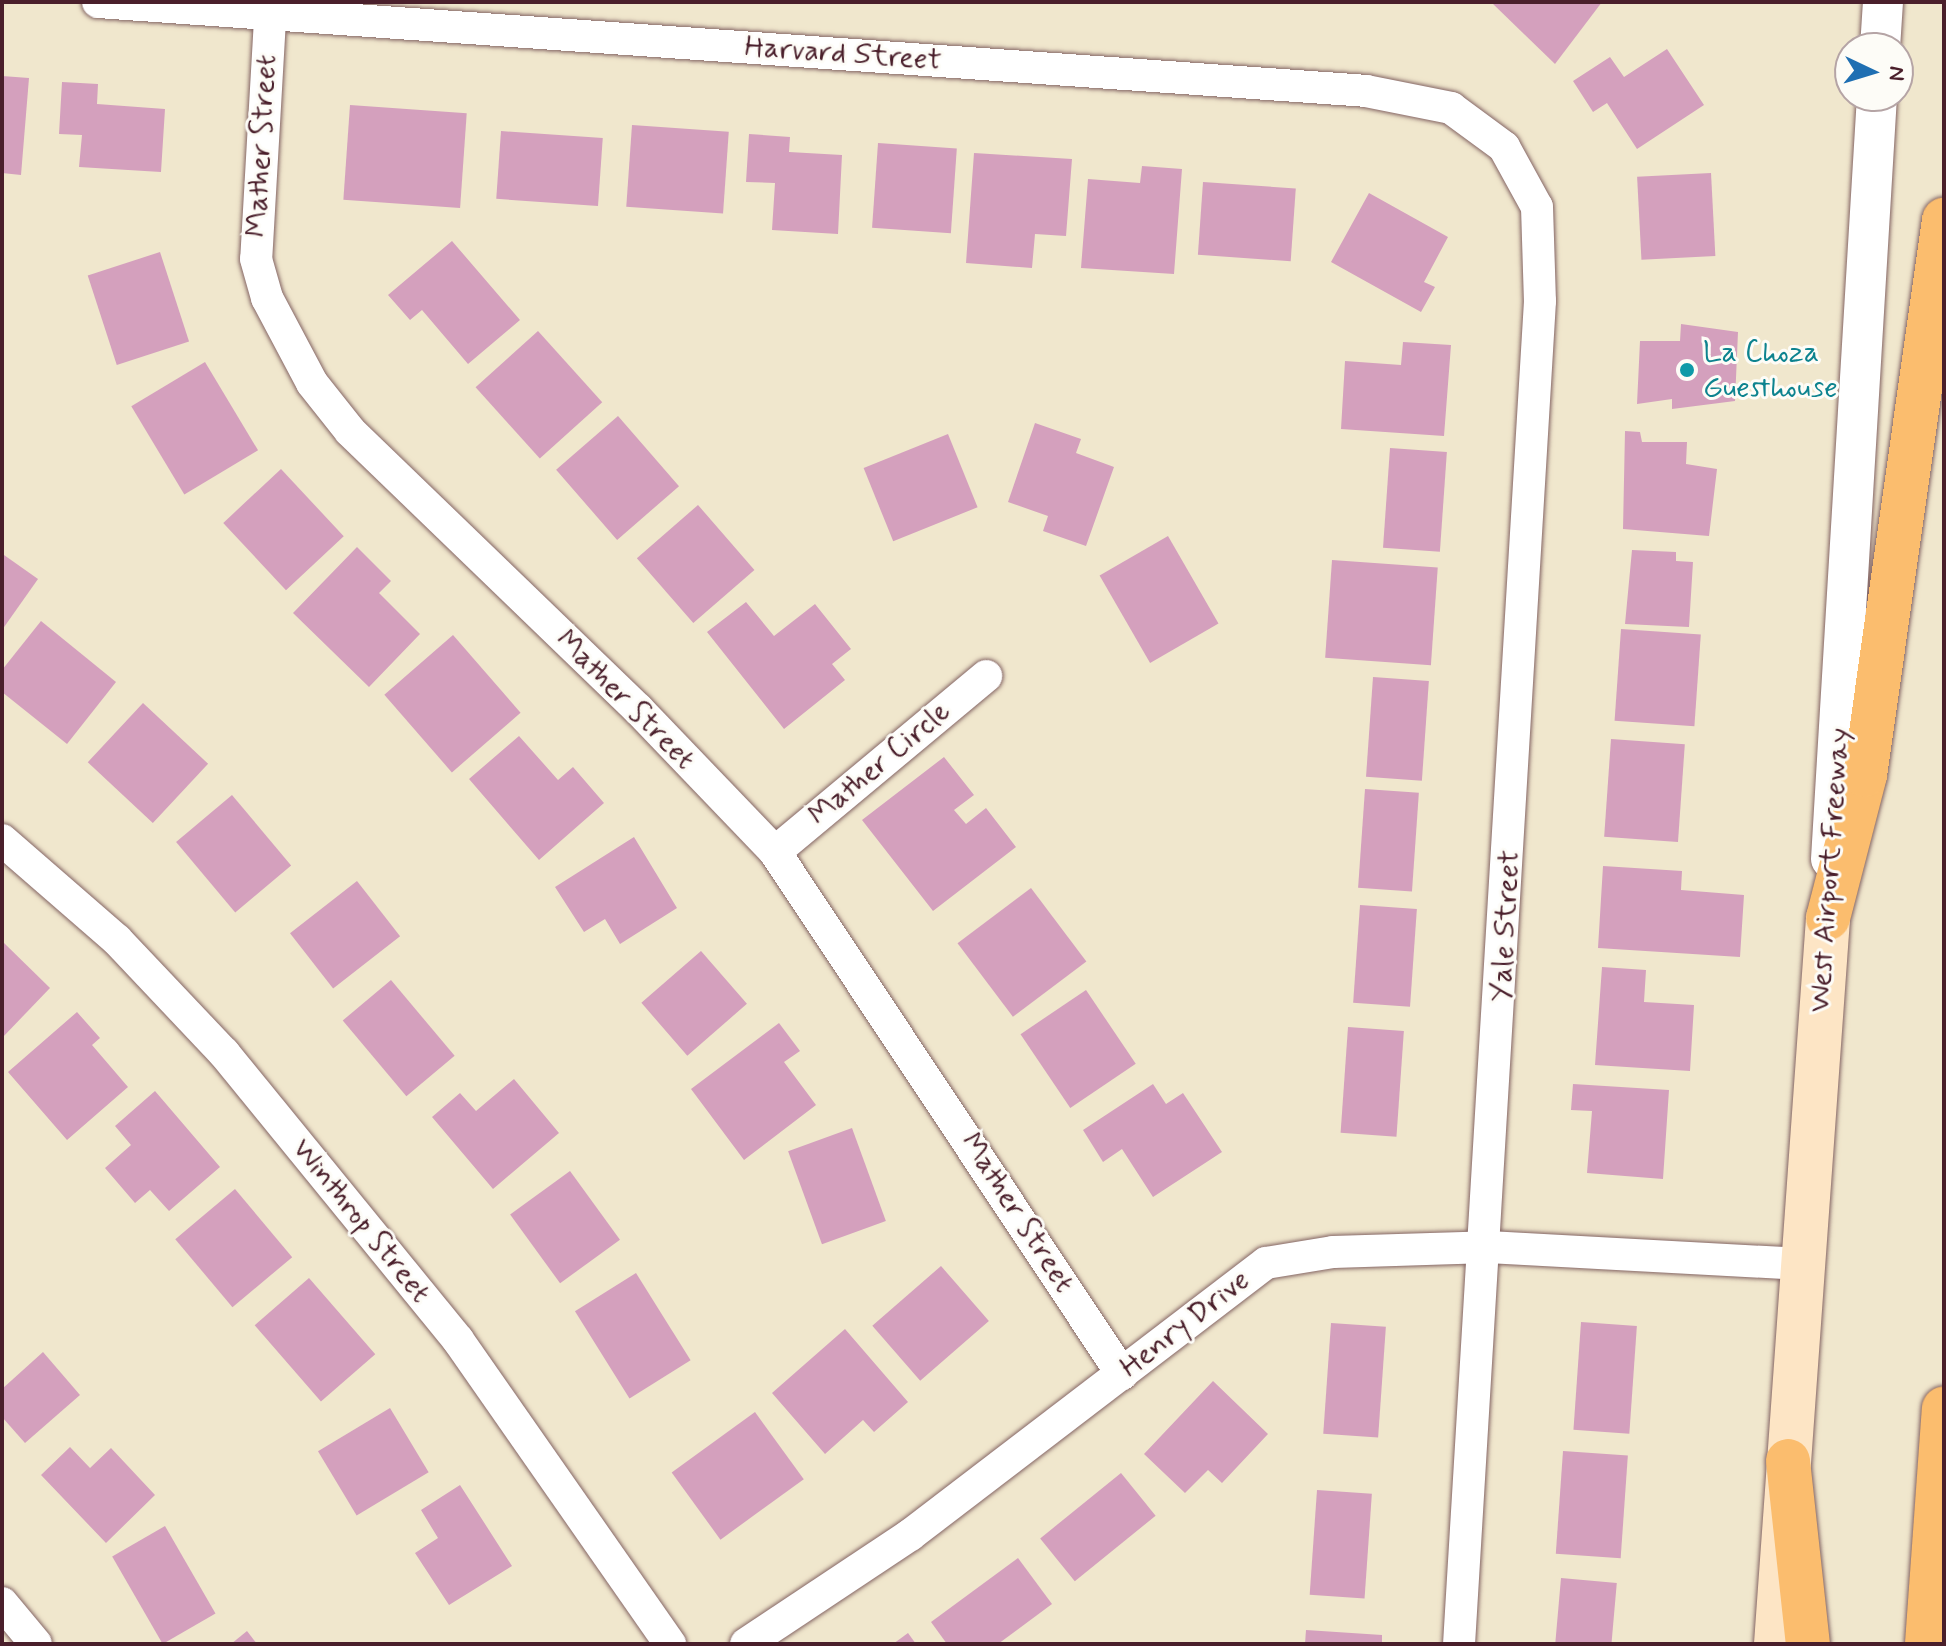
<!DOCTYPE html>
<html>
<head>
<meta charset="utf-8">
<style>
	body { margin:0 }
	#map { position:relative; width:1946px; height:1646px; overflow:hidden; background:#f0e7cd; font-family:Mynerve,sans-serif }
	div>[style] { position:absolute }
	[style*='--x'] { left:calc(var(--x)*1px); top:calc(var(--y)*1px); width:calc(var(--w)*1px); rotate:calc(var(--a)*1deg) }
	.building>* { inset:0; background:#d4a0bd; transform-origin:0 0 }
	.roads { filter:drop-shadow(0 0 2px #846564) drop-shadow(0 0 2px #846564) }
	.minor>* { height:32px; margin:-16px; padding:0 16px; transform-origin:16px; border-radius:16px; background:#fff }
	.tertiary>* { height:40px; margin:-20px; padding:0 20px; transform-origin:20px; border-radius:20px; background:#fff }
	.secondary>* { height:44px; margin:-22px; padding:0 22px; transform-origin:22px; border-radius:22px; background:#fde5c5 }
	.motorway>* { height:44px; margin:-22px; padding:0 22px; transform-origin:22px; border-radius:22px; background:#fbbd6e }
	.dots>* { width:22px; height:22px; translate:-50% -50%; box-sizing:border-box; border:4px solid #fdfcf7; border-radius:50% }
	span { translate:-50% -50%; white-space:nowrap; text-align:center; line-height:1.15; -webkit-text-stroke:6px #fdfcf7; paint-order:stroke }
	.street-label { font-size:30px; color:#4a1f2b }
	.culture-label { font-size:30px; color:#0d838f }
	.left { translate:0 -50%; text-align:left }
	.frame { position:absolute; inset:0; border:4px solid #4a1f2b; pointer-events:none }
	.north { position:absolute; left:1834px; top:32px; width:80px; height:80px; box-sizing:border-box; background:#fdfcf7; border:2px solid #b5a4a5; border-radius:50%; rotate:94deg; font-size:22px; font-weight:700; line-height:32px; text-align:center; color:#4a1f2b }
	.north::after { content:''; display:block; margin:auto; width:28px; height:36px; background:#1f6fb2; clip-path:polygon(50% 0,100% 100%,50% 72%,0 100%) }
</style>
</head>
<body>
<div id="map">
	<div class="building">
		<i style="clip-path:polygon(1491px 2px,1602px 2px,1555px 64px)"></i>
		<i style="clip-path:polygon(1667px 49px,1704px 105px,1637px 149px,1607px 103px,1593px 112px,1573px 81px,1610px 57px,1624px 77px)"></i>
		<i style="clip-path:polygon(2px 76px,29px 78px,21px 175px,2px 173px)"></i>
		<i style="clip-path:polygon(62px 82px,98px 84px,97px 104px,165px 109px,161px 172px,79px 167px,82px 135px,59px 134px)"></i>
		<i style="left:350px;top:105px;width:117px;height:95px;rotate:4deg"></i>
		<i style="left:632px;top:125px;width:97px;height:82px;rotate:4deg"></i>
		<i style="left:501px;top:131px;width:102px;height:68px;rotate:4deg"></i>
		<i style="clip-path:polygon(749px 134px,790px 137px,789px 152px,842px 155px,838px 234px,772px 230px,775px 183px,746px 182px)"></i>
		<i style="left:878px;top:143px;width:79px;height:85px;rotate:4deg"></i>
		<i style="clip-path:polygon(974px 153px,1072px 159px,1066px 236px,1035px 234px,1032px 268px,966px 263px)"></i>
		<i style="clip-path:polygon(1142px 166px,1182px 169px,1174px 274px,1081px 268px,1088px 179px,1140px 183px)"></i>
		<i style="left:1711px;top:173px;width:83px;height:74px;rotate:87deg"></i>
		<i style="left:1203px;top:182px;width:93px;height:73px;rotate:4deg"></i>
		<i style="clip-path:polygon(1369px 193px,1448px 237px,1424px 282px,1435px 287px,1421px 312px,1331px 262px)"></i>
		<i style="clip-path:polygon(452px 241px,520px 320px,468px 364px,422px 310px,410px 320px,388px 295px)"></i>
		<i style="left:160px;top:252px;width:94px;height:76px;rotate:72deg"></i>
		<i style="clip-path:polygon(1681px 324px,1738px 332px,1735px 401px,1672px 409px,1672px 399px,1637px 404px,1640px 341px,1680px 341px)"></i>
		<i style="left:538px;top:331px;width:96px;height:84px;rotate:48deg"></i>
		<i style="clip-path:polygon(1403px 342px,1451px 345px,1444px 436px,1341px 429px,1345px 361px,1401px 365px)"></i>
		<i style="left:205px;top:362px;width:103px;height:86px;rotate:59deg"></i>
		<i style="left:618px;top:416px;width:93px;height:82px;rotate:49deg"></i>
		<i style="clip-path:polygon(1035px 423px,1081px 439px,1076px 453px,1114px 467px,1086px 546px,1043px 531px,1048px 516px,1008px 502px)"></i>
		<i style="clip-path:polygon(1625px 431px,1640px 432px,1642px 442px,1687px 442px,1686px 464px,1717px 469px,1709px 536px,1623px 529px)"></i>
		<i style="left:948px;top:434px;width:79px;height:91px;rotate:68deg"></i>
		<i style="left:1390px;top:448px;width:57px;height:100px;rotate:4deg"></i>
		<i style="left:281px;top:469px;width:92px;height:79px;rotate:47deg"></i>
		<i style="left:698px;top:505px;width:86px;height:81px;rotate:49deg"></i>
		<i style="left:1168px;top:536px;width:101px;height:79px;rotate:60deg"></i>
		<i style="clip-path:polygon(357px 547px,391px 581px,379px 593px,420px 634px,369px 687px,293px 613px)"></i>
		<i style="clip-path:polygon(1632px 550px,1676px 552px,1676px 561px,1693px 562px,1689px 627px,1625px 624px)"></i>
		<i style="clip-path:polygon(4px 555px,38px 579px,2px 630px,2px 558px)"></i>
		<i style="left:1332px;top:560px;width:106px;height:98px;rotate:4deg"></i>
		<i style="clip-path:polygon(746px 602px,774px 636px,815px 604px,851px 649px,832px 664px,845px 680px,784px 729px,707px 632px)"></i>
		<i style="clip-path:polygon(41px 621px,116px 682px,67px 744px,2px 692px,2px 670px)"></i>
		<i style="left:1621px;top:629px;width:80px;height:92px;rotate:4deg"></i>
		<i style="left:453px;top:635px;width:103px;height:91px;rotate:49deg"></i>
		<i style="left:1373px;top:677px;width:56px;height:100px;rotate:4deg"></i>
		<i style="left:143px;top:703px;width:89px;height:81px;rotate:43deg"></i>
		<i style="clip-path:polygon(519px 736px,558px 780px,573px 767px,604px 803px,539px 860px,469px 779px)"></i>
		<i style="left:1611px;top:739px;width:74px;height:98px;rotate:4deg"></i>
		<i style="clip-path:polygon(944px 757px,974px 795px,954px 810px,966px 824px,986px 808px,1016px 847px,933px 911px,862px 820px)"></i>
		<i style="left:1365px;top:789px;width:54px;height:99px;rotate:4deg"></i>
		<i style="left:232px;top:795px;width:92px;height:73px;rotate:50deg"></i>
		<i style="clip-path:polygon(634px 837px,677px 908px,620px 944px,605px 919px,584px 932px,555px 887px)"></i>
		<i style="clip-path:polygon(1603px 866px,1682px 871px,1681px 890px,1744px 895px,1740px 957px,1598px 948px)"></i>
		<i style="left:357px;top:881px;width:70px;height:85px;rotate:52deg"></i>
		<i style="left:1031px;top:888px;width:92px;height:92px;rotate:53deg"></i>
		<i style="left:1360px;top:905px;width:57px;height:98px;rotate:4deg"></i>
		<i style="clip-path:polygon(2px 941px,50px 988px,2px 1038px)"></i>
		<i style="left:701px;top:951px;width:70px;height:79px;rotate:49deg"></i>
		<i style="clip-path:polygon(1602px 967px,1646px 970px,1644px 1002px,1694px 1005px,1690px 1071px,1595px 1065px)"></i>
		<i style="left:391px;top:980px;width:99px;height:63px;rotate:50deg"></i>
		<i style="left:1086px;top:990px;width:89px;height:79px;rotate:56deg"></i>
		<i style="clip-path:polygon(77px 1012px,100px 1038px,92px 1045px,128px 1087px,67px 1140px,8px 1072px)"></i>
		<i style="clip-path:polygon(779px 1023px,800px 1051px,784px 1062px,816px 1105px,744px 1160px,691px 1089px)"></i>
		<i style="left:1348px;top:1027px;width:56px;height:106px;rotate:4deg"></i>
		<i style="clip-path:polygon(514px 1079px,559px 1133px,493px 1189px,432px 1117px,460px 1093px,476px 1111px)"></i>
		<i style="clip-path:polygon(1153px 1084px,1166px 1104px,1183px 1093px,1222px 1152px,1153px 1197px,1122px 1149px,1103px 1162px,1083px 1130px)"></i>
		<i style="clip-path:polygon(1573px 1084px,1669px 1090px,1663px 1179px,1587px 1173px,1592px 1111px,1571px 1110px)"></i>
		<i style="clip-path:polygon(155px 1091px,220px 1167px,169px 1211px,150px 1190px,135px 1203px,105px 1168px,131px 1145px,115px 1126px)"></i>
		<i style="left:852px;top:1128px;width:99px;height:68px;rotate:70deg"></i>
		<i style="left:570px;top:1171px;width:85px;height:74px;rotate:54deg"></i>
		<i style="left:235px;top:1189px;width:89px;height:78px;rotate:50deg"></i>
		<i style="left:941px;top:1266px;width:73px;height:91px;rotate:49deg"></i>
		<i style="left:636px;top:1273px;width:103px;height:72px;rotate:58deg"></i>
		<i style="left:309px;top:1278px;width:101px;height:72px;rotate:49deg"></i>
		<i style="left:1581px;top:1322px;width:56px;height:108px;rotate:4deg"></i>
		<i style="left:1331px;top:1323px;width:55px;height:111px;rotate:4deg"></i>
		<i style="clip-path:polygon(845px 1329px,908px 1402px,874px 1432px,863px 1420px,825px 1454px,772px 1393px)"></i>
		<i style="clip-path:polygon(43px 1352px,80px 1395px,25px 1443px,2px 1417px,2px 1389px)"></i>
		<i style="clip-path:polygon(1213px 1381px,1268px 1434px,1222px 1483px,1208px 1470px,1185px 1493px,1144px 1454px)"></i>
		<i style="left:390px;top:1408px;width:75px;height:84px;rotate:59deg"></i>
		<i style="left:755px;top:1412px;width:83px;height:103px;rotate:54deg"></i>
		<i style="clip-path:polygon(70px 1447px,90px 1468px,111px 1448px,155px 1495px,106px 1543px,41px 1475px)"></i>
		<i style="left:1563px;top:1451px;width:65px;height:103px;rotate:4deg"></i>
		<i style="left:1121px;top:1473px;width:55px;height:104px;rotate:51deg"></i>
		<i style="clip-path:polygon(460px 1485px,512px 1566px,449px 1605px,415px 1553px,438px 1538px,421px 1510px)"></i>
		<i style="left:1317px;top:1490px;width:55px;height:105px;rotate:4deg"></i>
		<i style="left:165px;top:1526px;width:101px;height:61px;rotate:60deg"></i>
		<i style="clip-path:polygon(1018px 1558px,1052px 1604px,998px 1644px,947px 1644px,931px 1622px)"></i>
		<i style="left:1561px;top:1578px;width:56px;height:66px;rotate:5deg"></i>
		<i style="clip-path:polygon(1306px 1630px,1382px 1635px,1382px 1644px,1305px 1644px)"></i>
		<i style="clip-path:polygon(247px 1631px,257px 1644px,231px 1644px)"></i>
		<i style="clip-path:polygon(908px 1633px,916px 1644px,893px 1644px)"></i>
	</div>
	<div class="roads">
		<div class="minor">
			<i style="--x:98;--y:2;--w:1271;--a:4.01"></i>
			<i style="--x:1366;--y:91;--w:87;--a:11.3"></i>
			<i style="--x:1451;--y:108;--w:66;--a:36.3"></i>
			<i style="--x:1504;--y:147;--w:68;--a:61.2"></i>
			<i style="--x:1537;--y:207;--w:94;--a:88.2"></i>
			<i style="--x:1540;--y:301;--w:1345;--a:93.45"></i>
			<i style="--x:271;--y:2;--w:257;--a:93.3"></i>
			<i style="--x:256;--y:259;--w:41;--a:74.2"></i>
			<i style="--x:267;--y:298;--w:96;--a:62.1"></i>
			<i style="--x:312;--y:383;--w:61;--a:51.6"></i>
			<i style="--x:350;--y:431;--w:400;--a:44"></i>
			<i style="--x:638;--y:709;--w:198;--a:46.2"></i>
			<i style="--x:775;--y:852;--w:627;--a:56.39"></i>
			<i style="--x:2;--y:840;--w:152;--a:41"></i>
			<i style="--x:117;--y:940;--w:156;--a:46.6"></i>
			<i style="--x:224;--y:1053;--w:370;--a:50.8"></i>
			<i style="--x:458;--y:1340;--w:371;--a:55.1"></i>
			<i style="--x:775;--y:852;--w:275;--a:-39.8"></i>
			<i style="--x:2;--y:1603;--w:53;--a:50.3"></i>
			<i style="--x:746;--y:1644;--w:197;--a:-33.6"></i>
			<i style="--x:910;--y:1535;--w:448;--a:-37.4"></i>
			<i style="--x:1266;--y:1263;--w:68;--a:-9.3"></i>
			<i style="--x:1333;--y:1252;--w:155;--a:-1.8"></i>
			<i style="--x:1488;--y:1247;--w:315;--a:3.1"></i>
		</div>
		<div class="tertiary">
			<i style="--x:1880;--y:48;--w:46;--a:-86.3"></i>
			<i style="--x:1831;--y:859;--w:764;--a:-86.55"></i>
		</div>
		<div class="secondary">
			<i style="--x:1776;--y:1644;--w:728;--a:-85.9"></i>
		</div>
		<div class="motorway">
			<i style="--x:1828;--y:918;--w:148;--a:-75.5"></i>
			<i style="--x:1865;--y:775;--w:561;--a:-81.9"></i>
			<i style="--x:1788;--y:1461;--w:184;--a:83.8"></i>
			<i style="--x:1927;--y:1644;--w:236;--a:-85.9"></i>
		</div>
	</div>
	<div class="dots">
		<i style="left:1687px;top:370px;background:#0f9aa8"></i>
	</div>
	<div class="street-label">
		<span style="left:843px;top:54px;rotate:4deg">Harvard Street</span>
		<span style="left:262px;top:146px;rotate:-87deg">Mather Street</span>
		<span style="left:625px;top:700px;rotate:45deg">Mather Street</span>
		<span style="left:880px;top:764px;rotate:-40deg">Mather Circle</span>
		<span style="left:1830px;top:870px;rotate:-86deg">West Airport Freeway</span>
		<span style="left:1506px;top:926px;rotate:-87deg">Yale Street</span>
		<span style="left:1017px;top:1213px;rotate:57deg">Mather Street</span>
		<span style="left:361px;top:1221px;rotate:51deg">Winthrop Street</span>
		<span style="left:1185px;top:1324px;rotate:-38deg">Henry Drive</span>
	</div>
	<div class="culture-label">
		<span class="left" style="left:1703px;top:370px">La Choza<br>Guesthouse</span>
	</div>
	<div class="frame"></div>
	<div class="north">N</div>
</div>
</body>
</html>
